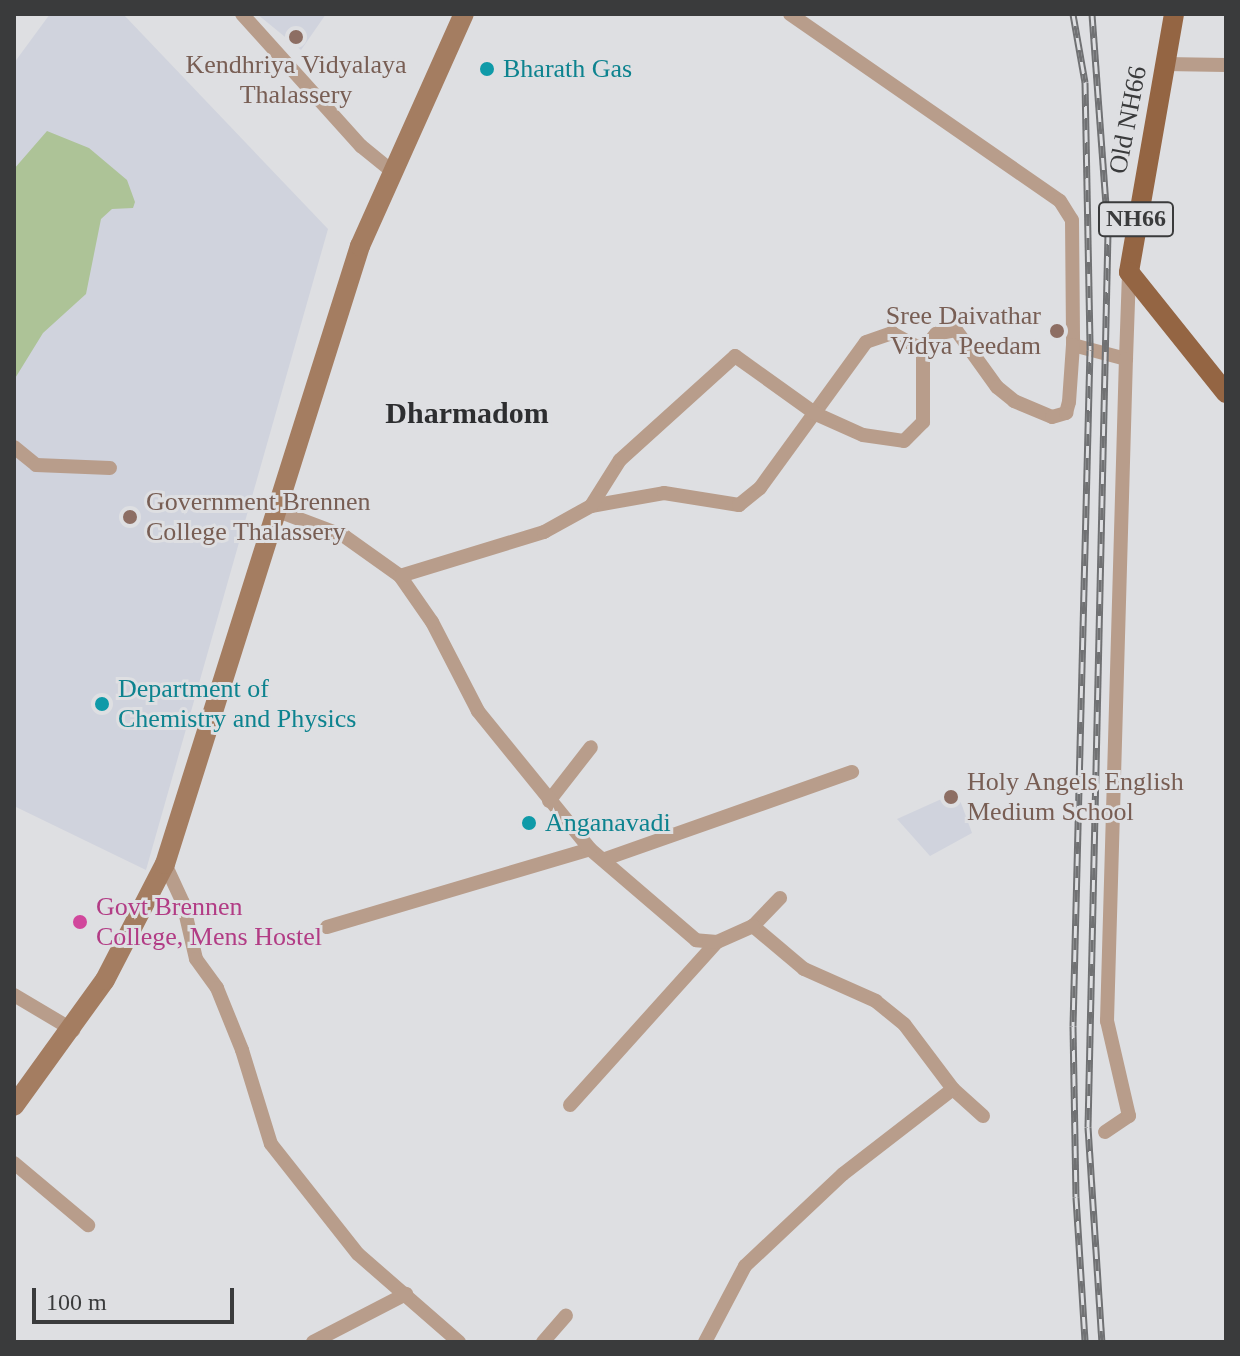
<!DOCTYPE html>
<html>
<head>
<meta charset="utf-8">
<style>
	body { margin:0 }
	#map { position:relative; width:1240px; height:1356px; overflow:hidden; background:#dedfe2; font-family:"Times New Roman",serif }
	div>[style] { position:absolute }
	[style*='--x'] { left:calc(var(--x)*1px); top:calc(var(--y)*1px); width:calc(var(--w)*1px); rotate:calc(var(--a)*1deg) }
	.built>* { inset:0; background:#d0d3dd }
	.green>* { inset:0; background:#adc397 }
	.minor>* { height:14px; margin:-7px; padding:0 7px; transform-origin:7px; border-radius:7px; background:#b89d8b }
	.secondary>* { height:20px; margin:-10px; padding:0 10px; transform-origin:10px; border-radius:10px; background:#a47d61 }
	.primary>* { height:20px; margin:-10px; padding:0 10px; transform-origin:10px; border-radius:10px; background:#946543 }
	.rail>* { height:7px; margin-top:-3.5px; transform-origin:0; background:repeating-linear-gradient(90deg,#dedfe2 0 12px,#707173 0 24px); box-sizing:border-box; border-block:2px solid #707173 }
	.dots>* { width:22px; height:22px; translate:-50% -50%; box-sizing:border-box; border:4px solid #dedfe2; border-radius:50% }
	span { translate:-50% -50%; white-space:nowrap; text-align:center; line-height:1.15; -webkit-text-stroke:6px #dedfe2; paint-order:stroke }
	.shield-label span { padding:2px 6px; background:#dedfe2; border:2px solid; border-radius:6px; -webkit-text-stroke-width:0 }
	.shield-label { font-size:24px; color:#3a3b3c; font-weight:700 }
	.education-label { font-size:26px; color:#785e54 }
	.right { translate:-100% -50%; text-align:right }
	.left { translate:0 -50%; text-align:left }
	.culture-label { font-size:26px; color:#0d838f }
	.street-label { font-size:26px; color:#3a3b3c }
	.hotel-label { font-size:26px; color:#b23c85 }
	.quarter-label { font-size:30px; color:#2d2e30; font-weight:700 }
	.frame { position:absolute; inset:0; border:16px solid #3a3b3c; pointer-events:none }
	.scale { position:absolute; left:32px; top:1288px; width:202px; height:36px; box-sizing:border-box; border:4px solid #3a3b3c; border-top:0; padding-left:10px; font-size:24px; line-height:28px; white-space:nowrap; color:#3a3b3c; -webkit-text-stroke:6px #dedfe2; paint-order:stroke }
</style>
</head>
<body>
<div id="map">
	<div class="built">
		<i style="clip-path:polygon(50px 14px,123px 14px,328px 229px,146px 870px,14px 806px,14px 63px)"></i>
		<i style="clip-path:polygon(257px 14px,326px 14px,301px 50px)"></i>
		<i style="clip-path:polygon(957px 792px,972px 833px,930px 856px,897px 819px)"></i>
	</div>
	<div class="green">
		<i style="clip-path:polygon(47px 131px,89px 148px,127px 180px,135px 202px,133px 208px,112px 209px,101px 219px,86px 294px,43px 333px,14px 380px,14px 169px)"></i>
	</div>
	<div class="minor">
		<i style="--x:242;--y:14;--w:178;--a:48"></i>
		<i style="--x:361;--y:146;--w:41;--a:39.1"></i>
		<i style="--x:790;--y:14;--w:328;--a:34.7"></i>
		<i style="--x:1060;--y:201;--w:22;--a:58"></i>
		<i style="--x:1072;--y:220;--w:125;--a:89.5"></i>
		<i style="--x:1073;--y:345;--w:55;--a:14.8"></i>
		<i style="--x:1126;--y:359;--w:87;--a:-88"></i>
		<i style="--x:1165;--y:64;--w:61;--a:0.9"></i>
		<i style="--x:14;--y:447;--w:28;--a:39"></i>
		<i style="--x:36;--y:465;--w:74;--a:2.3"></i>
		<i style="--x:591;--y:506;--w:74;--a:-10.1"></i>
		<i style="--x:664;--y:493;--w:76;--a:9.1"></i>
		<i style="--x:739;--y:505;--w:27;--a:-39"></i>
		<i style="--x:760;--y:488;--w:180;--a:-54"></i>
		<i style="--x:866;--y:342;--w:28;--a:-19"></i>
		<i style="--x:892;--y:333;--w:35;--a:29"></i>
		<i style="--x:278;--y:511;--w:71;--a:20.7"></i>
		<i style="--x:344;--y:536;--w:69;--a:35.5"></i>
		<i style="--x:549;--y:801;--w:68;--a:-52.1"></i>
		<i style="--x:605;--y:859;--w:262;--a:-19.4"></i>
		<i style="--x:165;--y:864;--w:43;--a:65.2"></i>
		<i style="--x:183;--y:903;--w:57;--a:76.9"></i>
		<i style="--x:196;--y:959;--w:36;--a:54"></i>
		<i style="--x:217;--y:988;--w:67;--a:68"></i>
		<i style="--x:242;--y:1050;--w:98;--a:72.9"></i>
		<i style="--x:271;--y:1144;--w:140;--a:51.7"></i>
		<i style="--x:358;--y:1254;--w:134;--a:41.1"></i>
		<i style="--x:753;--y:926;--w:39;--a:-46"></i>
		<i style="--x:327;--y:927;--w:274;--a:-16.5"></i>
		<i style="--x:14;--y:995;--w:69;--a:30.7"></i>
		<i style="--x:570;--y:1105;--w:219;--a:-48"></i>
		<i style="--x:983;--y:1116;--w:40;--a:-138"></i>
		<i style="--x:953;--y:1089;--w:81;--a:-127"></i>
		<i style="--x:904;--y:1024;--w:36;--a:-141"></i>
		<i style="--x:876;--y:1001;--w:79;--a:-156"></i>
		<i style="--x:804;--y:969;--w:67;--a:-139.9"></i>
		<i style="--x:753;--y:926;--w:39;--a:156"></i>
		<i style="--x:717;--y:942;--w:21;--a:-175"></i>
		<i style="--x:696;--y:940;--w:140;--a:-139.4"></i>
		<i style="--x:590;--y:849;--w:178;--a:-129.1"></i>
		<i style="--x:478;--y:711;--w:100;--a:-117.3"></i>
		<i style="--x:432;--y:622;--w:56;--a:-124.8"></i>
		<i style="--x:400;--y:576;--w:151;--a:-17"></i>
		<i style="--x:544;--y:532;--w:54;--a:-29"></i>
		<i style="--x:591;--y:506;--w:54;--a:-57.8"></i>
		<i style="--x:620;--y:460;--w:155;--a:-42.1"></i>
		<i style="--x:735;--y:356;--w:100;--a:35.6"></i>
		<i style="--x:816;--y:414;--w:51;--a:24.1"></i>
		<i style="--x:863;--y:435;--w:41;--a:8.3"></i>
		<i style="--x:904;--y:441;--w:27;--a:-45"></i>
		<i style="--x:923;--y:422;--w:72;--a:-90"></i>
		<i style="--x:923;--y:350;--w:21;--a:-51"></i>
		<i style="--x:936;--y:334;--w:20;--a:-11"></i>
		<i style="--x:956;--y:330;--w:70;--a:54.3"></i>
		<i style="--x:997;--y:387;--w:22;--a:39"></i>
		<i style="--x:1014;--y:401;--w:41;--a:22.8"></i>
		<i style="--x:1052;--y:417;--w:15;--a:-16"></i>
		<i style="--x:1066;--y:413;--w:11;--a:-75"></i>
		<i style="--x:1069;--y:402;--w:57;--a:-86"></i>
		<i style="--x:1105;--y:1132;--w:29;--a:-34"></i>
		<i style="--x:1129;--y:1116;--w:98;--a:-103"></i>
		<i style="--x:1107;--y:1021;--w:662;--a:-88.36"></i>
		<i style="--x:14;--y:1163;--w:97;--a:40"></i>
		<i style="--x:313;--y:1342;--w:105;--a:-27.3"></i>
		<i style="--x:543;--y:1342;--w:35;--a:-49"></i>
		<i style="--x:705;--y:1342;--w:86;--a:-62.2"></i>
		<i style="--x:745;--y:1266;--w:134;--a:-43.2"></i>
		<i style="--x:843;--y:1174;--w:139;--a:-37.7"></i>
	</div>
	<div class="secondary">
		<i style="--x:14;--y:1106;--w:155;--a:-54.2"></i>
		<i style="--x:105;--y:980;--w:131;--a:-62.7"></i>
		<i style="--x:165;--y:864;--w:648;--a:-72.49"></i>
		<i style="--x:360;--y:246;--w:254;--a:-65.9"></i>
	</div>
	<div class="primary">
		<i style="--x:1174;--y:14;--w:262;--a:99.9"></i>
		<i style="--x:1129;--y:272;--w:155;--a:51.3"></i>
	</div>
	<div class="rail">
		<i style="--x:1073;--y:14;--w:69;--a:80"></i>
		<i style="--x:1085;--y:82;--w:268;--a:88.9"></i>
		<i style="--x:1090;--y:350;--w:676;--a:91.44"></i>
		<i style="--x:1073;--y:1026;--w:171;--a:89"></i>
		<i style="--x:1076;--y:1197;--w:145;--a:86.4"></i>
		<i style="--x:1092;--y:14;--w:219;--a:85.8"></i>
		<i style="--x:1108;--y:232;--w:895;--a:91.28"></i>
		<i style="--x:1088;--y:1127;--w:215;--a:86.3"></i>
	</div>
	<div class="dots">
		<i style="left:296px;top:37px;background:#8d6e63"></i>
		<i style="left:487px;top:69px;background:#0f9aa8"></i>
		<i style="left:1057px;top:331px;background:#8d6e63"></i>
		<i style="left:130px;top:517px;background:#8d6e63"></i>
		<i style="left:102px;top:704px;background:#0f9aa8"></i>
		<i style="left:951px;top:797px;background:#8d6e63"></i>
		<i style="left:529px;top:823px;background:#0f9aa8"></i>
		<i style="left:80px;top:922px;background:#d1479c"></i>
	</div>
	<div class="shield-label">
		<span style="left:1136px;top:219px">NH66</span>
	</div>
	<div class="education-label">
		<span style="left:296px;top:80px">Kendhriya Vidyalaya<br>Thalassery</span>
		<span class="right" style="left:1041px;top:331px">Sree Daivathar<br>Vidya Peedam</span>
		<span class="left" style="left:146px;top:517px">Government Brennen<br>College Thalassery</span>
		<span class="left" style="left:967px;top:797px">Holy Angels English<br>Medium School</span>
	</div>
	<div class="culture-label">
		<span class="left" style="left:503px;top:69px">Bharath Gas</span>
		<span class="left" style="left:118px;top:704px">Department of<br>Chemistry and Physics</span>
		<span class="left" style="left:545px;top:823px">Anganavadi</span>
	</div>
	<div class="street-label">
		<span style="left:1128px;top:120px;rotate:-79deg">Old NH66</span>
	</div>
	<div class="hotel-label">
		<span class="left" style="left:96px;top:922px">Govt Brennen<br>College, Mens Hostel</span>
	</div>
	<div class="quarter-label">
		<span style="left:467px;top:413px">Dharmadom</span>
	</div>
	<div class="frame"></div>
	<div class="scale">100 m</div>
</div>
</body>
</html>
